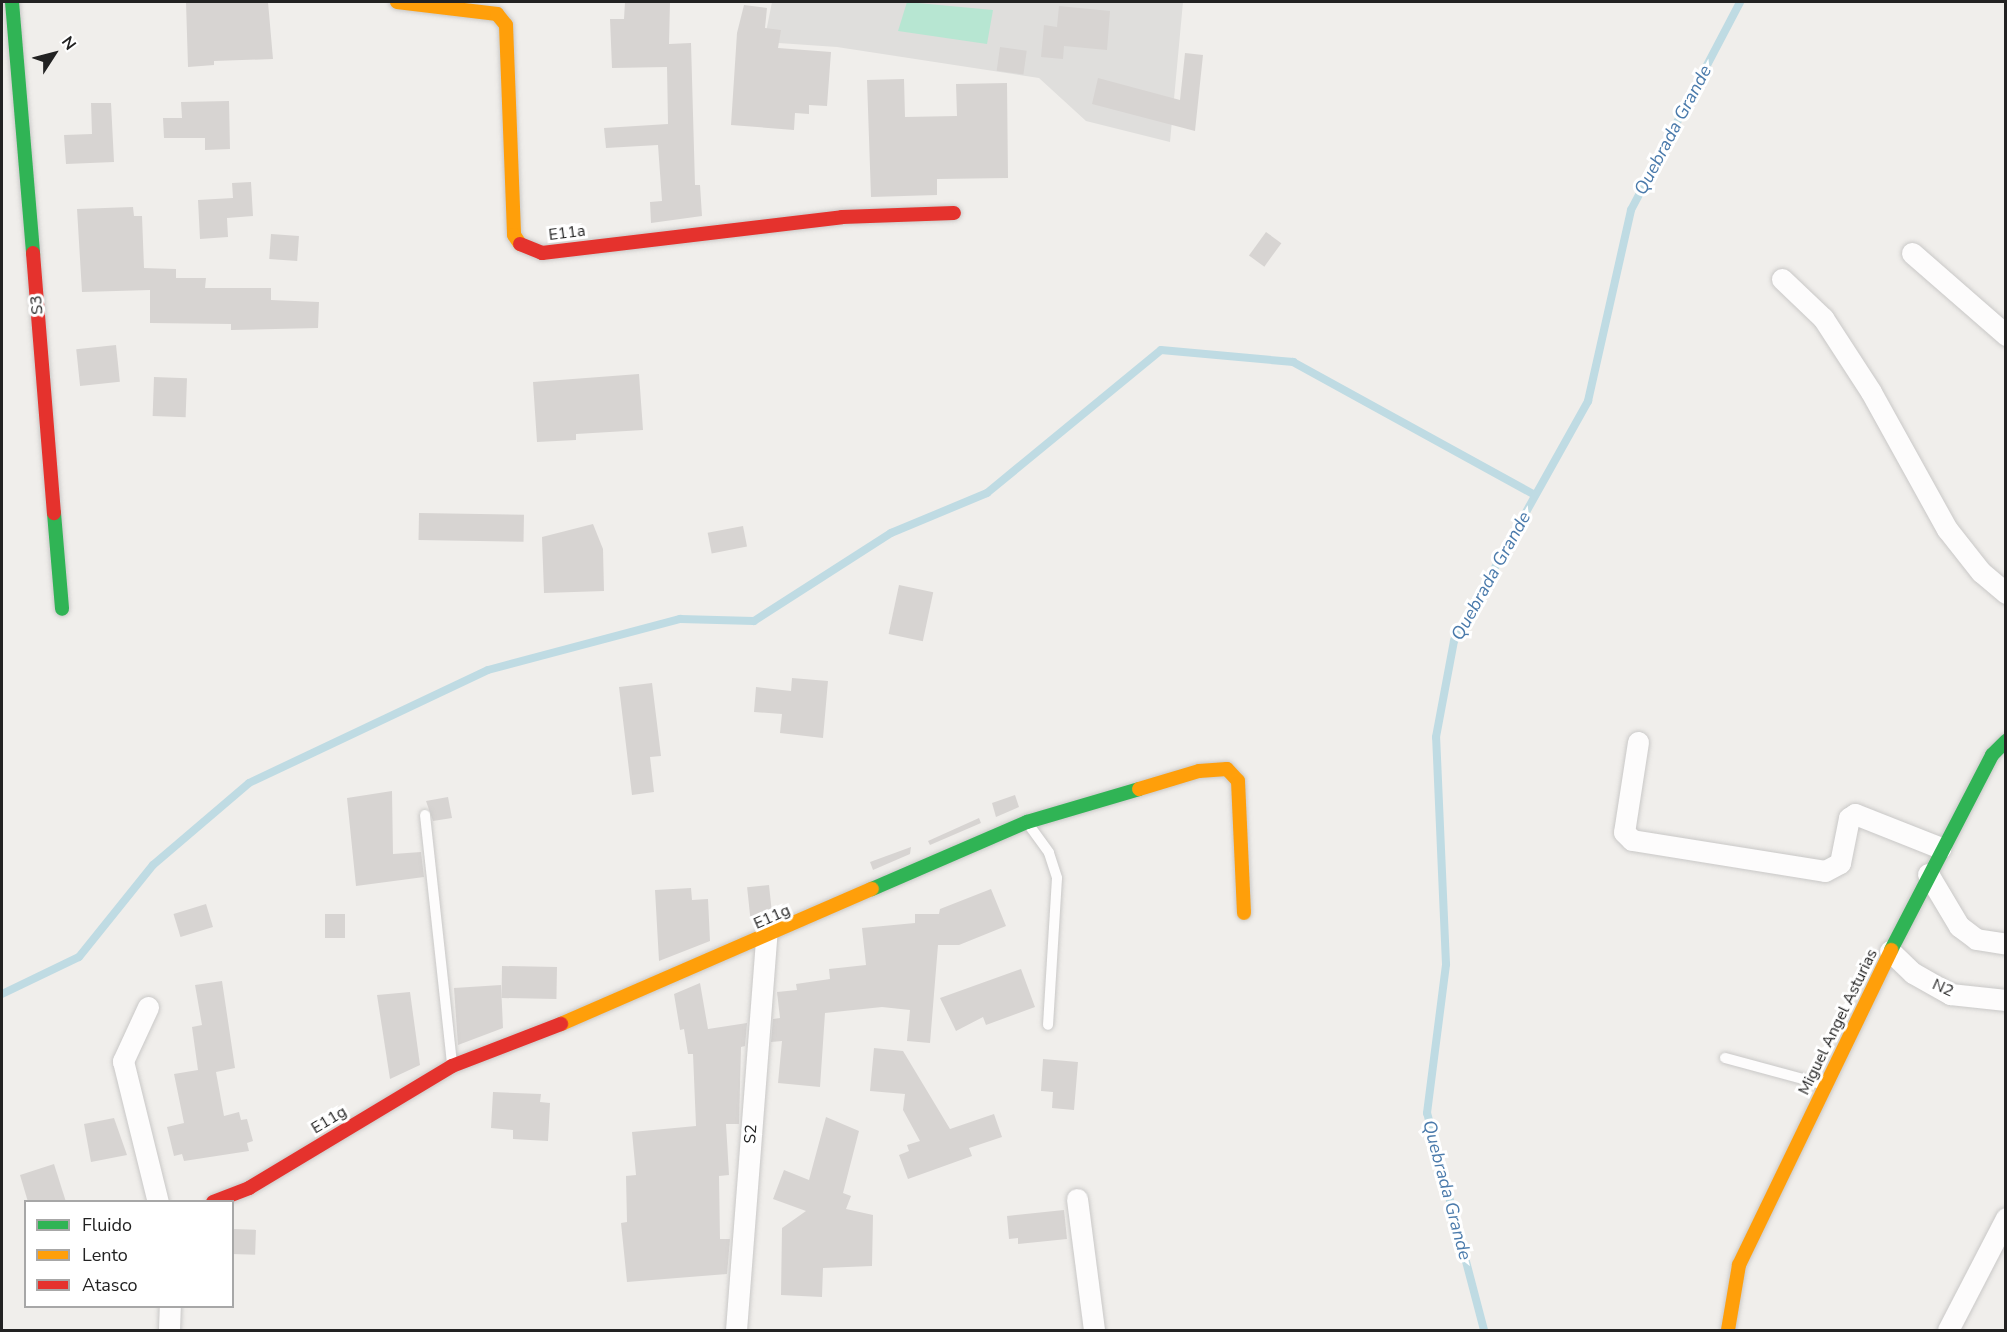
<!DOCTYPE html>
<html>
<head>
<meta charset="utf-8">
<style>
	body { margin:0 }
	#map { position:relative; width:2007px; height:1332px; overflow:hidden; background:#f0eeeb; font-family:"Nunito Sans",sans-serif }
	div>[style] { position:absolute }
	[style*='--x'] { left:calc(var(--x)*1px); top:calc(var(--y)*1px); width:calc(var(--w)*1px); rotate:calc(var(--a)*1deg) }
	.residential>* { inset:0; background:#dfdedc }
	.pitch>* { inset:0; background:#b7e6d2 }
	.stream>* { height:8px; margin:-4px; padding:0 4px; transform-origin:4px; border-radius:4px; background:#bfdbe3 }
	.building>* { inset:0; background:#d7d4d2; transform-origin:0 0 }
	.roads { filter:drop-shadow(0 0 2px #c9c8c7) drop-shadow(0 0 2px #c9c8c7) }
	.lane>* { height:10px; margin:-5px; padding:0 5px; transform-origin:5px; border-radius:5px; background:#fdfcfc }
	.street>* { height:21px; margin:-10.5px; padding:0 10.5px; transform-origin:10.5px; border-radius:10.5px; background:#fdfcfc }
	.fast>* { height:14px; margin:-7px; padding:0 7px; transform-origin:7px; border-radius:7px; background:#30b455 }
	.slow>* { height:14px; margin:-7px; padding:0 7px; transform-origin:7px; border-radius:7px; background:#ff9f0a }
	.jam>* { height:14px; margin:-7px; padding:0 7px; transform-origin:7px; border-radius:7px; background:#e5322d }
	span { translate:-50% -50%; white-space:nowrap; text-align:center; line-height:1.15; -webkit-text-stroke:6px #fff; paint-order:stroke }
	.street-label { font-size:16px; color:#222 }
	.water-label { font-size:18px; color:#4a7aab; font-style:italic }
	.frame { position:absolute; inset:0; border:3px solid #222; pointer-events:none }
	.legend { position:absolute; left:24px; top:1200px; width:210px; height:108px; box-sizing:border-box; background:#fff; border:2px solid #a7a7a7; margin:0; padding:8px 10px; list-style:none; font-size:18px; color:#222 }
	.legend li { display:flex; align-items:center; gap:12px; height:30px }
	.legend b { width:30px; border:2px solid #a7a7a7 }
	.north { position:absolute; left:24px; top:24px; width:60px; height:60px; -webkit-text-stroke:4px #fff; paint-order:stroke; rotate:54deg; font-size:16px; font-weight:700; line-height:24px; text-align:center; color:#222 }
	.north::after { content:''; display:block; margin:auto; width:21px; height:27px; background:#222; clip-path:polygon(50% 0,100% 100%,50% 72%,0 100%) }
</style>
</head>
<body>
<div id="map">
	<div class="residential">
		<i style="clip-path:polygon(772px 2px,1183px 2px,1170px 142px,1086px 121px,1039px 78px,837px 47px,764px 42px)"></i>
	</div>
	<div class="pitch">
		<i style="clip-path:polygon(907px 2px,993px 10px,987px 44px,898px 31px)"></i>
	</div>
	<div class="stream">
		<i style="--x:2;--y:994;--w:85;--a:-25.7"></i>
		<i style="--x:79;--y:957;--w:118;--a:-51.2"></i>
		<i style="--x:153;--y:865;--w:126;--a:-40.5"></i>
		<i style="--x:249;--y:783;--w:264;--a:-25.3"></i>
		<i style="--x:488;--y:670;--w:199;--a:-14.9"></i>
		<i style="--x:680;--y:619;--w:74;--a:1.5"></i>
		<i style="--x:754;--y:621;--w:163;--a:-32.7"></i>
		<i style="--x:891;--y:533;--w:104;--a:-22.6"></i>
		<i style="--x:987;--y:493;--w:225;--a:-39.4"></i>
		<i style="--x:1161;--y:350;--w:133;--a:5.2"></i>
		<i style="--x:1293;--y:362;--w:276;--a:28.8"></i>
		<i style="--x:1484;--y:1330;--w:224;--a:-104.7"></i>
		<i style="--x:1427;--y:1113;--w:150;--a:-82.7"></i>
		<i style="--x:1446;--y:964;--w:227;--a:-92.5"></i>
		<i style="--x:1436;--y:737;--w:98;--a:-79.4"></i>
		<i style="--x:1454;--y:641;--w:275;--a:-60.8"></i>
		<i style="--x:1588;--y:401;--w:196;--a:-77.3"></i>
		<i style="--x:1631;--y:210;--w:235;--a:-62.3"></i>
	</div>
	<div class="building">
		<i style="clip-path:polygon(186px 2px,268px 2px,273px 59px,214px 61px,214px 65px,188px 67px)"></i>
		<i style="clip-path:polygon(625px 2px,670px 2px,669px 44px,691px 43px,695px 185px,700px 185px,702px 216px,651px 223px,650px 202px,662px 201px,658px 145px,606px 148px,604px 128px,668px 124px,667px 67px,612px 68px,610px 19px,624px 19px)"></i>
		<i style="clip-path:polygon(744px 5px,767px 8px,765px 28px,781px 30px,778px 48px,831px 52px,827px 106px,809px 105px,809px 114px,795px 113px,794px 130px,731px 125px,737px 33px)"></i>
		<i style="clip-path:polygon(1059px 6px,1110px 11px,1107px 50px,1064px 46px,1063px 59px,1041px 57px,1044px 25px,1057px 27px)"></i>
		<i style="left:1000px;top:47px;width:27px;height:24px;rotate:8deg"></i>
		<i style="clip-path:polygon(1185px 53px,1203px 55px,1195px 131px,1092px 104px,1098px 78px,1180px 100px)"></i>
		<i style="clip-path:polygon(904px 79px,905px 117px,957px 116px,956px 84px,1007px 83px,1008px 178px,937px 179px,937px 195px,871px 197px,867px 80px)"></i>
		<i style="clip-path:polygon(229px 101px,230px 149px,205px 150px,205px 138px,164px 138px,163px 118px,182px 118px,181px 102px)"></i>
		<i style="clip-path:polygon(91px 103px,111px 103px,114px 162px,66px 164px,64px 135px,92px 134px)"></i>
		<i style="clip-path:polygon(251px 182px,253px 216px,227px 218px,228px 237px,200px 239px,198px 200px,233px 198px,232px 183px)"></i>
		<i style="clip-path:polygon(133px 207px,134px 216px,142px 216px,144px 268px,176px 269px,176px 278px,206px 278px,205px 288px,271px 288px,271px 300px,319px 302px,318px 328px,231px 330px,231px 324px,150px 323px,150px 290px,82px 292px,77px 209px)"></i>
		<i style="left:1266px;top:232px;width:19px;height:29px;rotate:36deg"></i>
		<i style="left:271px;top:234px;width:28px;height:25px;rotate:4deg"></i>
		<i style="left:116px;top:345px;width:37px;height:40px;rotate:84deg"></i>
		<i style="clip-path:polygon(639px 374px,643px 430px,576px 434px,576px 440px,537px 442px,533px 382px)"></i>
		<i style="left:154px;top:377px;width:33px;height:39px;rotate:2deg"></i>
		<i style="left:419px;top:513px;width:105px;height:27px;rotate:1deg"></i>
		<i style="clip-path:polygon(593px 524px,603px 549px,604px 591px,544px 593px,542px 537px)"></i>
		<i style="left:743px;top:526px;width:21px;height:36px;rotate:79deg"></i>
		<i style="left:899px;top:585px;width:35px;height:50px;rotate:12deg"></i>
		<i style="clip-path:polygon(792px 678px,828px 681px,823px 738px,780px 733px,782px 714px,754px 712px,756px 687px,791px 691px)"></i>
		<i style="clip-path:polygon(652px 683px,661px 756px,650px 757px,654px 792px,632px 795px,619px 687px)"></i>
		<i style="clip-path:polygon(392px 791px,393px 854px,421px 852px,424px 877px,356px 886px,347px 798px)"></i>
		<i style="clip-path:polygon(1015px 795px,1019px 807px,996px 817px,992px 803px)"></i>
		<i style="clip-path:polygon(448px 797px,452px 818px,433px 821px,426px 801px)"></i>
		<i style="clip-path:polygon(979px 818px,981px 823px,930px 845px,928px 841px)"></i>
		<i style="clip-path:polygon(911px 847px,910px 854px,873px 870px,870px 862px)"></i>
		<i style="left:769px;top:885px;width:29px;height:22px;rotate:84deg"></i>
		<i style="clip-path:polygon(691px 888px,692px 900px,708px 899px,710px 941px,659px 961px,655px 890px)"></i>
		<i style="clip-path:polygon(991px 889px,1006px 926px,959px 945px,938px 945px,930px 1043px,907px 1041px,910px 1010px,882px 1007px,825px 1013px,820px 1087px,778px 1083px,782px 1041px,771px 1042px,773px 1019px,780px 1018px,777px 992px,797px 990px,796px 984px,830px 979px,829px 969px,866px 965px,862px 928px,915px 923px,915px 914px,939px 914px,940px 909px)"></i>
		<i style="left:206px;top:904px;width:24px;height:34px;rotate:73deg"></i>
		<i style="left:345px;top:914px;width:24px;height:20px;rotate:90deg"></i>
		<i style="left:502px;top:966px;width:55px;height:32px;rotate:1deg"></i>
		<i style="clip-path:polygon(1021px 969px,1035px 1007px,986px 1025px,983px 1017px,956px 1031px,940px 998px)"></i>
		<i style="clip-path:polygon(222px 981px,235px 1068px,216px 1072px,224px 1116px,239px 1112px,241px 1120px,247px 1119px,253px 1141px,247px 1143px,249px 1151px,184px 1161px,182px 1154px,174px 1156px,167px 1127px,184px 1123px,174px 1074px,198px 1070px,192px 1027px,202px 1025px,195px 985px)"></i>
		<i style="clip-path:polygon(700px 983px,708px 1029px,747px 1023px,745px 1046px,741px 1047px,739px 1124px,726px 1124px,729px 1175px,719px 1176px,720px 1239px,730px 1239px,727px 1274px,627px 1282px,621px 1223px,627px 1222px,626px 1176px,636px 1175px,632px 1132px,696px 1126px,693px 1054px,688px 1054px,684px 1029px,680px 1030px,674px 994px)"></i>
		<i style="clip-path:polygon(501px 985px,503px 1028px,458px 1045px,454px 988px)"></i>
		<i style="clip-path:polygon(410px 992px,420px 1065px,390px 1079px,377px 995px)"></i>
		<i style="clip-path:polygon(874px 1048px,903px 1051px,950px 1129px,994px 1114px,1002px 1137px,969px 1148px,972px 1156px,908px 1179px,899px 1155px,909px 1151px,907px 1145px,920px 1141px,903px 1110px,905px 1094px,870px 1091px)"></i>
		<i style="clip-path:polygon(1043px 1059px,1078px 1062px,1074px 1110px,1052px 1108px,1053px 1092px,1041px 1091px)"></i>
		<i style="clip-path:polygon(493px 1092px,541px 1094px,540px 1102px,550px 1103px,548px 1141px,513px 1139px,513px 1130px,491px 1128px)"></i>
		<i style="clip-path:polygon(826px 1117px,859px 1131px,843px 1193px,851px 1196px,846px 1209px,873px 1215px,872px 1266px,823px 1268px,822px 1297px,781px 1295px,782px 1228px,806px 1211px,773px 1199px,784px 1170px,809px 1180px)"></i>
		<i style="clip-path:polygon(114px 1118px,127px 1155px,91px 1162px,84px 1124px)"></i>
		<i style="clip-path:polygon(54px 1164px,66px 1202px,28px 1202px,20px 1175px)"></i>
		<i style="clip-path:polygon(1064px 1210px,1067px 1239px,1018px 1244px,1018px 1238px,1009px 1239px,1007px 1216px)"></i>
		<i style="left:232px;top:1229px;width:24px;height:25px;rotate:2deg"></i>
	</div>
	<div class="roads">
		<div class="lane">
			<i style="--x:425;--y:815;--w:249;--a:83.8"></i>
			<i style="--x:1029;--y:825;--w:34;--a:54"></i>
			<i style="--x:1049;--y:853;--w:26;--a:72"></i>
			<i style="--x:1057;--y:878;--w:147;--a:93.5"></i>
			<i style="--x:1725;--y:1058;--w:104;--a:15.1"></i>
		</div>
		<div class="street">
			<i style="--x:1912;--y:253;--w:125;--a:41.1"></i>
			<i style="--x:1782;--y:279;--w:57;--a:43.6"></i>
			<i style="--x:1823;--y:318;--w:88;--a:57"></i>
			<i style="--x:1871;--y:392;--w:157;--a:61"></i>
			<i style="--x:1947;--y:529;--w:55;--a:51.7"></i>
			<i style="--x:1981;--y:572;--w:33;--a:40"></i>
			<i style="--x:1638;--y:742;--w:91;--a:98.8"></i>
			<i style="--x:1624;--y:832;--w:11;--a:45"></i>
			<i style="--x:1632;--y:840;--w:195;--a:9.1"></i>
			<i style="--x:1825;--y:871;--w:17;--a:-28"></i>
			<i style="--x:1840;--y:863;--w:46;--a:-78.7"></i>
			<i style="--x:1849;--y:818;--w:7;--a:-34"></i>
			<i style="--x:1855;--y:814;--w:92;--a:21.6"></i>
			<i style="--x:1928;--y:874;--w:61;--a:59.2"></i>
			<i style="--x:1959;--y:926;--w:21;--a:37"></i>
			<i style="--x:1976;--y:939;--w:30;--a:9"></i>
			<i style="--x:1890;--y:951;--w:32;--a:44"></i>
			<i style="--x:1913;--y:973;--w:43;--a:29.6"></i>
			<i style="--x:1950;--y:994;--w:56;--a:6.1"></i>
			<i style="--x:148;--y:1007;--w:60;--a:114.8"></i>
			<i style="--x:123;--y:1061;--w:145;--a:76.1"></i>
			<i style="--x:1077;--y:1199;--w:132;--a:82.6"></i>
			<i style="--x:169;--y:1330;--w:24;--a:-88"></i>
			<i style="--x:736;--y:1330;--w:394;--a:-85.6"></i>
			<i style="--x:1948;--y:1330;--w:126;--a:-62.6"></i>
		</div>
		<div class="fast">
			<i style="--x:12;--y:2;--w:252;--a:85.2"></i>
			<i style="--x:54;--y:513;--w:96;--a:85.2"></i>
			<i style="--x:872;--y:889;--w:169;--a:-23.4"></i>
			<i style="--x:1027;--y:822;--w:117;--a:-16.4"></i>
			<i style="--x:1891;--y:950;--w:220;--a:-62.6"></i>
			<i style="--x:1992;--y:755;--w:20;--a:-45"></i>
		</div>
		<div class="slow">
			<i style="--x:397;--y:2;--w:101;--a:6.8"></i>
			<i style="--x:497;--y:14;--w:14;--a:51"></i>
			<i style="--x:506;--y:25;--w:210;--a:87.8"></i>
			<i style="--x:514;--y:235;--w:11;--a:56"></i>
			<i style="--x:1139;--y:789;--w:63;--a:-16.7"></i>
			<i style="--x:1199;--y:771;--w:28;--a:-4"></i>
			<i style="--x:1227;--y:769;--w:16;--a:47"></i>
			<i style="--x:1238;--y:781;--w:132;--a:87.4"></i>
			<i style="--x:561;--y:1024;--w:339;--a:-23.5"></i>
			<i style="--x:1728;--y:1330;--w:66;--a:-80.4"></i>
			<i style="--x:1739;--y:1265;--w:350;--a:-64.2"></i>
		</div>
		<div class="jam">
			<i style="--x:520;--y:244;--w:24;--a:22"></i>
			<i style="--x:542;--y:253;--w:302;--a:-6.8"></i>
			<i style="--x:842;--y:217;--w:112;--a:-2"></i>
			<i style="--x:33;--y:253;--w:261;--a:85.4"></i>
			<i style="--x:213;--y:1202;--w:39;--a:-21"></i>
			<i style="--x:249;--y:1188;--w:237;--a:-31"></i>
			<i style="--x:452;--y:1066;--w:117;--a:-21.1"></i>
		</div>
	</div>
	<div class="street-label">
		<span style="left:567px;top:233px;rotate:-7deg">E11a</span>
		<span style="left:37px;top:305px;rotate:-95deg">S3</span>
		<span style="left:772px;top:917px;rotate:-24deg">E11g</span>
		<span style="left:1943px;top:988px;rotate:24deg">N2</span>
		<span style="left:1838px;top:1022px;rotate:-64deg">Miguel Angel Asturias</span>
		<span style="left:329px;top:1120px;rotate:-31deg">E11g</span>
		<span style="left:751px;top:1134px;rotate:-86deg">S2</span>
	</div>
	<div class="water-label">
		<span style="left:1673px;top:130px;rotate:-62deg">Quebrada Grande</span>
		<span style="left:1491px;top:576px;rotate:-61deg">Quebrada Grande</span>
		<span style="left:1447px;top:1190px;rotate:75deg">Quebrada Grande</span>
	</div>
	<div class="frame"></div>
	<ul class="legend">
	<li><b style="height:8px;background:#30b455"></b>Fluido</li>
	<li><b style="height:8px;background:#ff9f0a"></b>Lento</li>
	<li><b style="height:8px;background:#e5322d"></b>Atasco</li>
	</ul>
	<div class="north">N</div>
</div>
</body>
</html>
